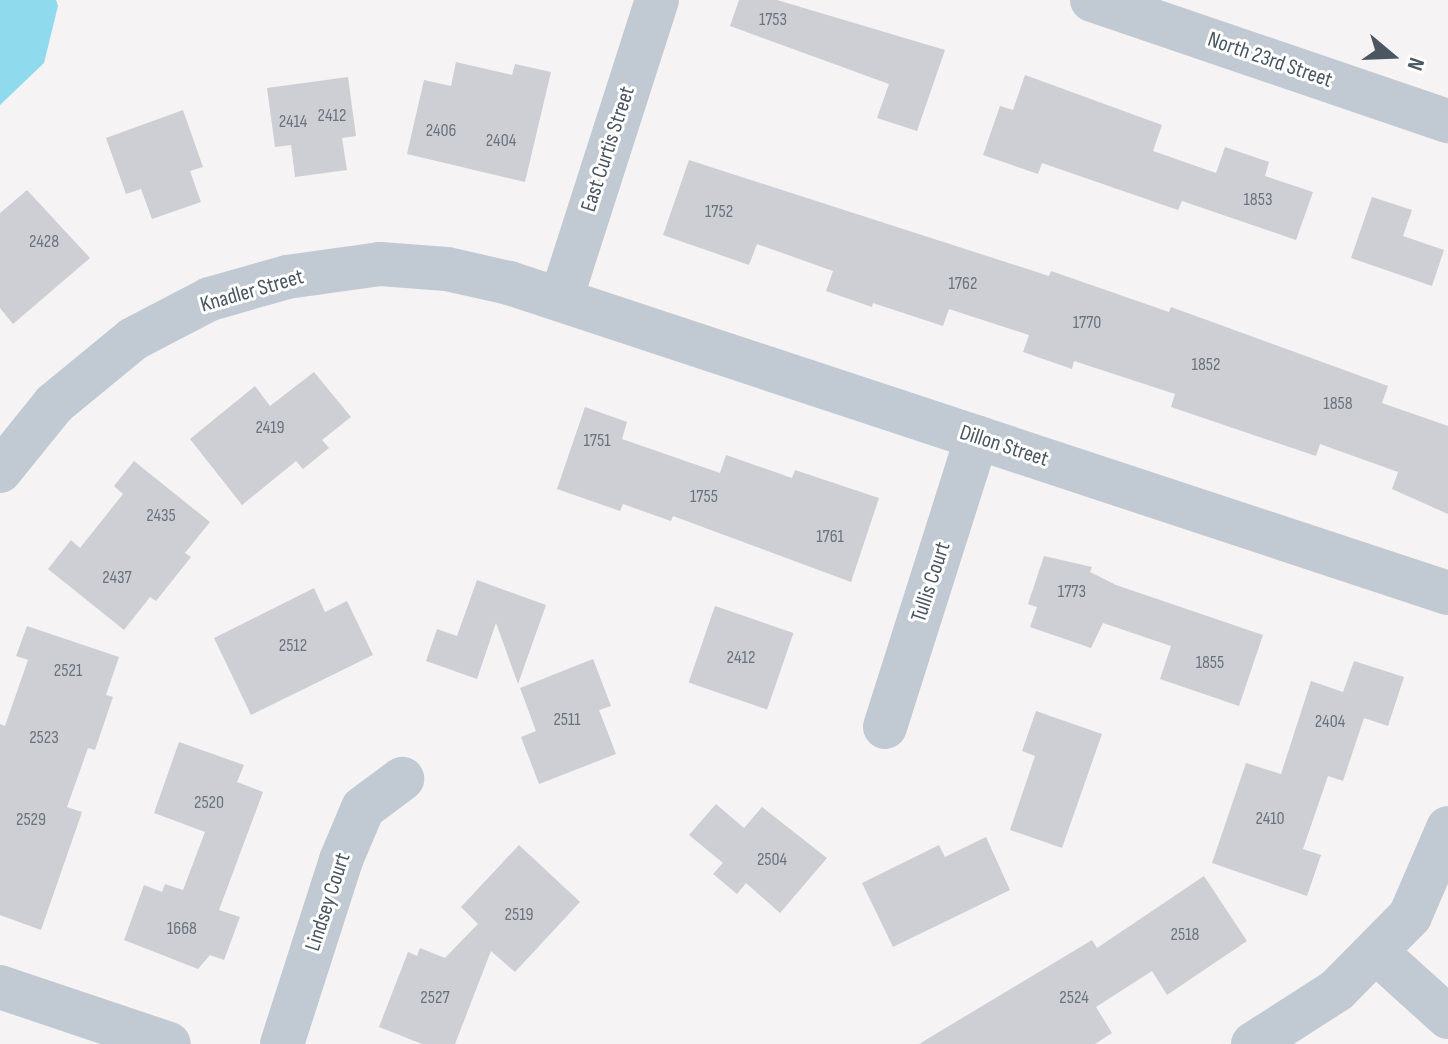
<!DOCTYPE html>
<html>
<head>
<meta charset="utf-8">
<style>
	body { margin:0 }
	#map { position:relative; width:1448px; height:1044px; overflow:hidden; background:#f5f3f3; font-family:"Sofia Sans Condensed",sans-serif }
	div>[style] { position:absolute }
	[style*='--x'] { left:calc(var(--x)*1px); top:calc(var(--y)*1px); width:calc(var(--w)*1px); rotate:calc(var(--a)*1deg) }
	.water>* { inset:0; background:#90daee }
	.building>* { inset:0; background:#cdcfd5; transform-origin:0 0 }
	.minor>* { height:44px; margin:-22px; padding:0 22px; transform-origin:22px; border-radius:22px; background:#c1cad2 }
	span { translate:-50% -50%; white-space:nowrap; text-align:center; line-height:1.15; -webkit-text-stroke:6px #fff; paint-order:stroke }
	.number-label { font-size:18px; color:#6b747e }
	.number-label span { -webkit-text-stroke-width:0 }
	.street-label { font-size:22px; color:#4a5661 }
	.north { position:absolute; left:1352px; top:16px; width:80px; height:80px; -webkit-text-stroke:6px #fff; paint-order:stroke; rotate:109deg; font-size:22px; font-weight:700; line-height:32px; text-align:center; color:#4a5661 }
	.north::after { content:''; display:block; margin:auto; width:28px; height:36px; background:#4a5661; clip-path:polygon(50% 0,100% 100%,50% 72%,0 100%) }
</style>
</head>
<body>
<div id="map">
	<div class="water">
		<i style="clip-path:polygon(0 0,56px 0,58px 6px,44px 63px,0 105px)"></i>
	</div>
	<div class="building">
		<i style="clip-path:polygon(739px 0,777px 0,945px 50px,917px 131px,877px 118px,889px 84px,730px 26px)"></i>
		<i style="clip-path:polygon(456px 62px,512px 75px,515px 64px,551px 72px,525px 182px,407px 154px,424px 80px,451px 86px)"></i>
		<i style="clip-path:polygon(1025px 75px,1162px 125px,1153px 151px,1216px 173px,1225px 147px,1269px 162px,1265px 176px,1313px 192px,1296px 240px,1182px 201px,1178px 210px,1042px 163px,1038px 174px,983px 155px,1000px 106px,1013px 110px)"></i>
		<i style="clip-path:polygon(348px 77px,356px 136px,342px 138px,347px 170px,295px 177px,291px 145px,275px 147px,267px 88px)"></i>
		<i style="clip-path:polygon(183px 110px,203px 167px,190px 171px,201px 202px,152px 219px,141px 189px,126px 194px,106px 138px)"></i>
		<i style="clip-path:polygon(689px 160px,1049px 276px,1051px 271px,1169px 312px,1171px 307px,1388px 386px,1382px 403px,1448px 426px,1448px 514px,1392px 489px,1398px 472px,1320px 444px,1316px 456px,1171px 407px,1175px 394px,1074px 361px,1072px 369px,1023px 352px,1029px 335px,949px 309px,943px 326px,873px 303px,872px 307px,826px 291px,833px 271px,757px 244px,749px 265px,663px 235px)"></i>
		<i style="clip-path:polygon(27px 190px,90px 258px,13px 324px,0 308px,0 213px)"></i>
		<i style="clip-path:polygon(1372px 197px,1412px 210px,1403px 236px,1444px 250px,1432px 286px,1351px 258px)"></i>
		<i style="clip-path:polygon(314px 372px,351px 417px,322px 440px,329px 448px,303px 469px,296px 461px,242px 505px,190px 439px,255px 386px,270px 406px)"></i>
		<i style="clip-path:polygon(585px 407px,627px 422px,622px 439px,720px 473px,726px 455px,792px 478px,795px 470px,879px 498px,851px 582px,673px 516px,671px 521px,623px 504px,620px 511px,557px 489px)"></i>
		<i style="clip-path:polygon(134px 461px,210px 522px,185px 553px,191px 557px,156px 601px,150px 597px,124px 630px,48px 569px,71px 540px,80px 548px,123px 494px,114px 486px)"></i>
		<i style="clip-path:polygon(1044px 556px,1092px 567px,1090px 572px,1116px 585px,1263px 635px,1239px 706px,1160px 679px,1171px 646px,1103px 623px,1091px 648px,1030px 627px,1037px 607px,1028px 604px)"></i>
		<i style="clip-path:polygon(477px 580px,546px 605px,518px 684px,496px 623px,477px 679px,426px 661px,437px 629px,457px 636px)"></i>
		<i style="clip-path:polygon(314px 588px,325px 612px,347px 601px,373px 655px,251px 715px,214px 638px)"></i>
		<i style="left:715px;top:606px;width:83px;height:81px;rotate:19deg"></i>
		<i style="clip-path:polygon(27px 626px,119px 657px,106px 695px,113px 697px,95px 750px,88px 748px,67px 807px,82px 812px,41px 930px,0 915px,0 724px,5px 726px,28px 660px,16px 656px)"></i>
		<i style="clip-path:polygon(593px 659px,611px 706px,599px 710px,616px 754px,539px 784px,521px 737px,536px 731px,520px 688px)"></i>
		<i style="clip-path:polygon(1354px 661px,1404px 677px,1388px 726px,1364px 718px,1343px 781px,1328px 776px,1303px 849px,1321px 855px,1307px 896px,1212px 863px,1246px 763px,1281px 774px,1311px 681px,1343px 692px)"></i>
		<i style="clip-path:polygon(1036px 711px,1102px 734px,1062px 848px,1010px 830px,1035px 756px,1022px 751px)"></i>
		<i style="clip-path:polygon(179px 742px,244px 765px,237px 782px,263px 792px,219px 910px,240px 917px,224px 960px,210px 955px,198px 969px,124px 940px,144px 885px,162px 892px,165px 884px,183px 890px,205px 832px,154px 813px)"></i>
		<i style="clip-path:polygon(716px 804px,744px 828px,762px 807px,827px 858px,780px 913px,746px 883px,737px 894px,713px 874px,723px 863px,689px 835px)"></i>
		<i style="clip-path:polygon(986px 837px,1010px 890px,893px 947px,862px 883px,939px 845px,945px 857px)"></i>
		<i style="clip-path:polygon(519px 845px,580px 902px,515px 972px,491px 951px,455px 1044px,422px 1044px,379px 1027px,408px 952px,417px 956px,420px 948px,445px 958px,478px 924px,461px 907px)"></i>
		<i style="clip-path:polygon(1204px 876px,1247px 941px,1167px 995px,1152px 971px,1096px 1007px,1112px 1033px,1095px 1044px,919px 1044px,1092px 940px,1097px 948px)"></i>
	</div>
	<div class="minor">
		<i style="--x:1092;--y:0;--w:376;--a:18.8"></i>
		<i style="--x:561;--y:299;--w:314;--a:-72.2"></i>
		<i style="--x:0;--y:471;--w:86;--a:-51.1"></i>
		<i style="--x:54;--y:404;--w:102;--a:-39.4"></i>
		<i style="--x:133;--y:339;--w:87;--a:-27.5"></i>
		<i style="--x:210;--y:299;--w:80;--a:-15.9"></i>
		<i style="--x:287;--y:277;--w:94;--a:-8"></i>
		<i style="--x:380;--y:264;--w:67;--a:4.3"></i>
		<i style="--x:447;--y:269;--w:64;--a:12.7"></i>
		<i style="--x:509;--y:283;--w:989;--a:18.27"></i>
		<i style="--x:885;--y:727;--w:304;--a:-72.4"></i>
		<i style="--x:1376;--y:952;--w:97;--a:42.1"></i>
		<i style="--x:0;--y:987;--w:178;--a:18.6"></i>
		<i style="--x:282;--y:1044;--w:193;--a:-72.2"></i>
		<i style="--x:341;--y:860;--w:56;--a:-67.1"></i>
		<i style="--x:363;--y:808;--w:49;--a:-36.6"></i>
		<i style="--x:1253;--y:1044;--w:100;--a:-32.7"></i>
		<i style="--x:1337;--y:990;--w:104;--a:-45.4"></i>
		<i style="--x:1410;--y:916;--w:96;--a:-66.6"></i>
	</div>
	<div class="number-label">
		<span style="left:773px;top:20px">1753</span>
		<span style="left:332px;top:116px">2412</span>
		<span style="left:293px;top:122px">2414</span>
		<span style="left:441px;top:131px">2406</span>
		<span style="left:501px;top:141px">2404</span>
		<span style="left:1258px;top:200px">1853</span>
		<span style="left:719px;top:212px">1752</span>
		<span style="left:44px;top:242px">2428</span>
		<span style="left:963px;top:284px">1762</span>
		<span style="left:1087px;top:323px">1770</span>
		<span style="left:1206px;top:365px">1852</span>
		<span style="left:1338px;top:404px">1858</span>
		<span style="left:270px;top:428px">2419</span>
		<span style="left:597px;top:441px">1751</span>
		<span style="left:704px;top:497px">1755</span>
		<span style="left:161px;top:516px">2435</span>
		<span style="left:830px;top:537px">1761</span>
		<span style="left:117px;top:578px">2437</span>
		<span style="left:1072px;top:592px">1773</span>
		<span style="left:293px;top:646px">2512</span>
		<span style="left:741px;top:658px">2412</span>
		<span style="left:1210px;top:663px">1855</span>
		<span style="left:68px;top:671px">2521</span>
		<span style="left:567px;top:720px">2511</span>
		<span style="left:1330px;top:722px">2404</span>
		<span style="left:44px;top:738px">2523</span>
		<span style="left:209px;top:803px">2520</span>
		<span style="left:1270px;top:819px">2410</span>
		<span style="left:31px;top:820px">2529</span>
		<span style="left:772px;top:860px">2504</span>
		<span style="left:519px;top:915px">2519</span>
		<span style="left:182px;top:929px">1668</span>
		<span style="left:1185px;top:935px">2518</span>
		<span style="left:435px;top:998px">2527</span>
		<span style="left:1074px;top:998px">2524</span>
	</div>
	<div class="street-label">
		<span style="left:1270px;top:60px;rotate:19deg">North 23rd Street</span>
		<span style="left:608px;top:149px;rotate:-72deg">East Curtis Street</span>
		<span style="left:252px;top:291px;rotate:-16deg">Knadler Street</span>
		<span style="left:1004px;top:446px;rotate:18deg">Dillon Street</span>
		<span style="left:931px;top:582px;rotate:-72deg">Tullis Court</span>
		<span style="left:328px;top:902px;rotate:-72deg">Lindsey Court</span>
	</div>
	<div class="north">N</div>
</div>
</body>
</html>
